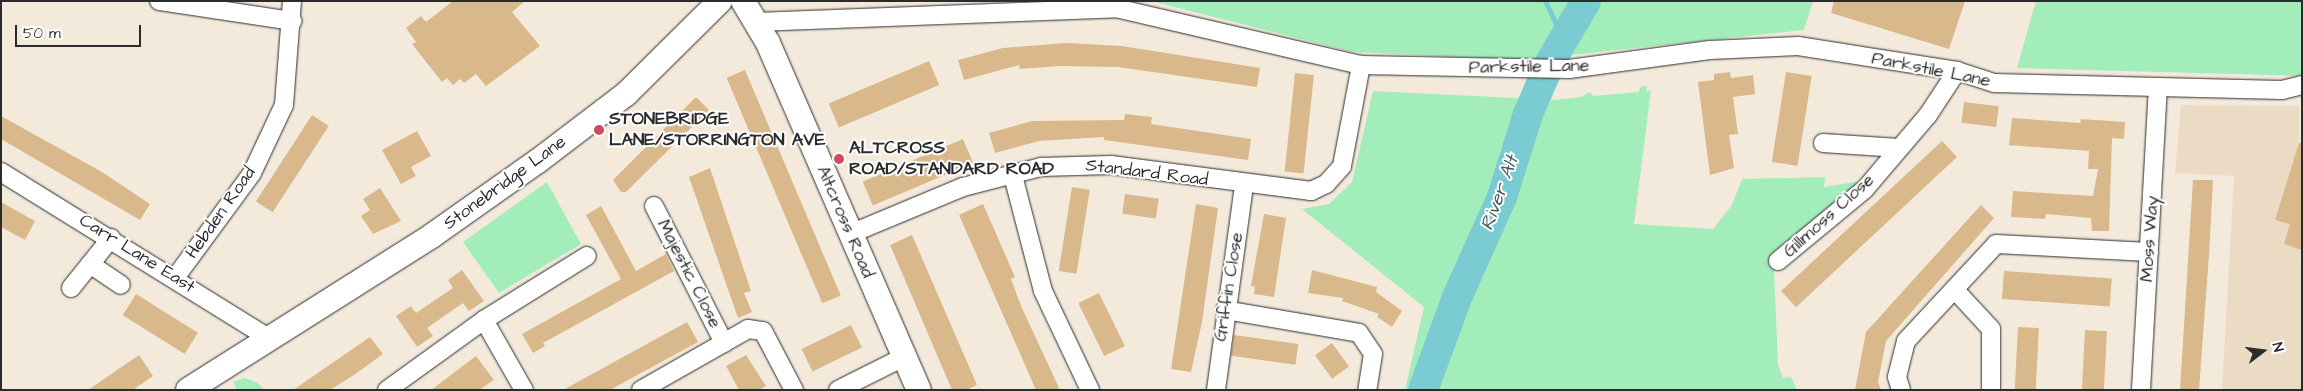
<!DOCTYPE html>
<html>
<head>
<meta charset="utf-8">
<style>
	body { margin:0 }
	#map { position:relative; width:2303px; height:391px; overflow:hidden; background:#f4eadc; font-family:"Architects Daughter",sans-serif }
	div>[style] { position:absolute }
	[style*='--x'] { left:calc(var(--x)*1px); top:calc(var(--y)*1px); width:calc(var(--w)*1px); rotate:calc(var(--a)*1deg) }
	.built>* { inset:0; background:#ecdbc4 }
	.green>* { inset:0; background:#a3edbb }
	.stream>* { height:5px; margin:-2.5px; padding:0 2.5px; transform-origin:2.5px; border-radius:2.5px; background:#7acbd2 }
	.river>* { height:30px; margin:-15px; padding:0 15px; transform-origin:15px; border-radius:15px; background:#7acbd2 }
	.building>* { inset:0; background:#d9b98c; transform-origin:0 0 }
	.roads { filter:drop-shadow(0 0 1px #2b2b2b) drop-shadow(0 0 1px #2b2b2b) }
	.street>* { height:18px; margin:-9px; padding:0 9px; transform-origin:9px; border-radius:9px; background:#fff }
	.secondary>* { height:24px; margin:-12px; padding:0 12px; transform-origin:12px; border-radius:12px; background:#fff }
	.dots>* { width:14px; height:14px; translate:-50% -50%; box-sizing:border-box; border:2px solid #fff; border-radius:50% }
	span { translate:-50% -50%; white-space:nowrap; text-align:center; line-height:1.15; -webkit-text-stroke:4px #fff; paint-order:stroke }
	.street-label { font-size:18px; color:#2b2b2b }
	.poi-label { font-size:18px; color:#2b2b2b; font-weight:700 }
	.left { translate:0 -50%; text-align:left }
	.water-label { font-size:19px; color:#435b5d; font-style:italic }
	.frame { position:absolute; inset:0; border:2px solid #2b2b2b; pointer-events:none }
	.north { position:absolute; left:2238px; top:326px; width:50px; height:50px; -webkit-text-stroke:4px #fff; paint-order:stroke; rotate:75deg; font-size:14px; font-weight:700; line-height:20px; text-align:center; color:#2b2b2b }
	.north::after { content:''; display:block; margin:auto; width:18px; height:22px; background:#2b2b2b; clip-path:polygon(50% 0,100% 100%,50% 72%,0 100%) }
	.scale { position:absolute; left:15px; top:25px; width:126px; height:22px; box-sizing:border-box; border:2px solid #2b2b2b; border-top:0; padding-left:6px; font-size:15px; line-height:18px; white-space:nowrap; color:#2b2b2b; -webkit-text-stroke:4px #fff; paint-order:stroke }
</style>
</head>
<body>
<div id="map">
	<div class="built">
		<i style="clip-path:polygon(2299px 102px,2302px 390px,2222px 390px,2234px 176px,2175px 173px,2181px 105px,2298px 106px)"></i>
	</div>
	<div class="green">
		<i style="clip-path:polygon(1151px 1px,1813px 1px,1804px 30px,1523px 60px,1352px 52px)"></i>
		<i style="clip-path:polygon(2036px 1px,2302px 1px,2302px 76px,2017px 68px)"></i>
		<i style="clip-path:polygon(1647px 86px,1646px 91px,1651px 90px,1634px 224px,1713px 229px,1732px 205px,1742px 179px,1825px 177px,1824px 187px,1878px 178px,1774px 271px,1778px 365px,1783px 378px,1791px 377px,1797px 390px,1405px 390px,1424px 307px,1302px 209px,1329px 204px,1352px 182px,1373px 91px,1555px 100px,1581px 97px,1590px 92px,1593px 96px,1639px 92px,1640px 87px)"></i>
		<i style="clip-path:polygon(547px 182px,581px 244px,499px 293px,463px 242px)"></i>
		<i style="clip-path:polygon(245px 378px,258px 383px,264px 390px,237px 390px,233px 382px)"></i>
	</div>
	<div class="stream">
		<i style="--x:1545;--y:1;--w:25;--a:64"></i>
		<i style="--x:1556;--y:24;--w:37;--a:98"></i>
	</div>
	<div class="river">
		<i style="--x:1423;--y:390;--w:101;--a:-69.8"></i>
		<i style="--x:1458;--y:295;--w:107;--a:-65.8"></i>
		<i style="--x:1502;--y:197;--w:87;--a:-72.6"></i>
		<i style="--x:1528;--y:114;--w:58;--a:-66.5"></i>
		<i style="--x:1551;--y:61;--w:69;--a:-59.7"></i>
	</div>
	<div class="building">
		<i style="clip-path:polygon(453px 1px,525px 1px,512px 12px,540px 46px,486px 86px,476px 74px,464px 83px,460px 79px,453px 85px,447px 78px,442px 82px,412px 44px,416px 42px,406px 28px,421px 16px,426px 22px)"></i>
		<i style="clip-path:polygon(1834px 1px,1965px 1px,1949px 49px,1831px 13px)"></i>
		<i style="clip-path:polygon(1066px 43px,1122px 46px,1260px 68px,1257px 87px,1118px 67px,1059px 66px,1020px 69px,1019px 65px,964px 80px,958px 60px,1003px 48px)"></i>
		<i style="left:929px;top:61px;width:26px;height:109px;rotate:67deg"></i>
		<i style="left:745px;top:70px;width:245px;height:20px;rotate:67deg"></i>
		<i style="clip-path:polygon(1730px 72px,1731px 78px,1753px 75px,1755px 94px,1733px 97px,1738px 134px,1729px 135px,1734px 168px,1710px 175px,1698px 82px,1714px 80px,1714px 74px)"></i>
		<i style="left:1786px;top:72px;width:26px;height:91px;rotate:9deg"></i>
		<i style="left:1295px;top:73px;width:19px;height:99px;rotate:6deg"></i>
		<i style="clip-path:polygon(696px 97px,709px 110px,626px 192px,621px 192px,613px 180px)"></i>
		<i style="left:1964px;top:102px;width:35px;height:21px;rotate:7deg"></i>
		<i style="clip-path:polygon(1125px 114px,1152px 117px,1151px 124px,1251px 139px,1248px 160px,1104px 140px,1104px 137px,1039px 141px,995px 153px,989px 133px,1032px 121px,1124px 120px)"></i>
		<i style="left:312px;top:115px;width:20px;height:103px;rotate:33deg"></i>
		<i style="clip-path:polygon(1px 116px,102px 172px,150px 204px,140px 220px,1px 139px)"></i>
		<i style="clip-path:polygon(2012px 118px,2080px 123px,2081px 119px,2125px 122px,2124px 139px,2112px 138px,2109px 231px,2092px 231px,2091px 218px,2046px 214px,2045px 219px,2011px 217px,2013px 191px,2093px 196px,2098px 169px,2088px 169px,2089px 151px,2009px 145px)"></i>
		<i style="clip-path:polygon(417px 131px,431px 156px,411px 167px,416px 176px,401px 184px,382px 150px)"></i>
		<i style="left:963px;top:139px;width:26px;height:109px;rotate:67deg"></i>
		<i style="left:1942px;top:141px;width:22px;height:220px;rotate:47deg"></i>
		<i style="clip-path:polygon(2299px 143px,2302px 143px,2302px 250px,2284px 244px,2290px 224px,2275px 220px)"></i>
		<i style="clip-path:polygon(710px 168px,751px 291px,744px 293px,752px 312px,738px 318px,689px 177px)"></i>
		<i style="clip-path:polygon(2193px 180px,2213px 180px,2209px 255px,2199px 390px,2180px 390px)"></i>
		<i style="left:1072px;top:187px;width:18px;height:85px;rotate:9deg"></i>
		<i style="clip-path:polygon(380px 188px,401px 221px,373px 234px,361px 216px,370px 210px,363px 199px)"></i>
		<i style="left:1125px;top:194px;width:34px;height:20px;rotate:8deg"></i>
		<i style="clip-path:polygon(1px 202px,35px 221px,25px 240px,1px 227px)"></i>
		<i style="clip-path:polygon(983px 204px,1015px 277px,1011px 279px,1021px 306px,1060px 390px,1036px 390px,959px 215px)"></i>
		<i style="clip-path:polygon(1196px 204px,1218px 208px,1202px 322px,1191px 372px,1171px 369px)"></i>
		<i style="clip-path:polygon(1981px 205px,1994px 218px,1886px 341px,1878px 382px,1881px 390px,1855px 390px,1866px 332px)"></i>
		<i style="clip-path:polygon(601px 206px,636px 271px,666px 254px,674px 271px,543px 343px,545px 346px,533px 353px,522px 334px,621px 279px,586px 215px)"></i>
		<i style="clip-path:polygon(1264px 214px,1286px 218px,1274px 297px,1254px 294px,1255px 287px,1251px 286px)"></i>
		<i style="clip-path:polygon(912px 235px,977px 385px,966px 390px,952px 390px,890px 245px)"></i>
		<i style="clip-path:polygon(462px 270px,484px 301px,469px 311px,463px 303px,427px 328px,433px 336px,417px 347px,396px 316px,411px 306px,416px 313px,453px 288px,448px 280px)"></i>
		<i style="clip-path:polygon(1312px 270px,1377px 287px,1376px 292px,1402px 311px,1392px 327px,1377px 317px,1379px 314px,1342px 301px,1343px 298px,1308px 293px)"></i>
		<i style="left:2004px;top:271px;width:108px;height:28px;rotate:4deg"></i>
		<i style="left:1099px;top:293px;width:59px;height:23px;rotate:64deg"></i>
		<i style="left:136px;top:294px;width:73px;height:25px;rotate:32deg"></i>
		<i style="clip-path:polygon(687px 322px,698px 342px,610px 390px,563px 390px)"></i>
		<i style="left:851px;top:325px;width:25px;height:55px;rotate:64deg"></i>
		<i style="left:2018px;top:327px;width:21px;height:63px;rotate:3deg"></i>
		<i style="left:2085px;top:330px;width:22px;height:60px;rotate:3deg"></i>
		<i style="left:1234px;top:335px;width:65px;height:21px;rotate:8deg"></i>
		<i style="clip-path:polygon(370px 337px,383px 354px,354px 375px,330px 390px,293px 390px)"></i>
		<i style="left:1332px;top:343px;width:29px;height:21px;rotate:54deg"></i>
		<i style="clip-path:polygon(139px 355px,153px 376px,133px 390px,88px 390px)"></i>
		<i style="clip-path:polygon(746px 355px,766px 386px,759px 390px,739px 390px,726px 366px)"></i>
		<i style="clip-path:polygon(476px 356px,494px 380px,479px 390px,431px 390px)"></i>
	</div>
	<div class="roads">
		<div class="street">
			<i style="--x:159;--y:1;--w:135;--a:8.5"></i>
			<i style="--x:758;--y:22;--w:358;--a:-2.2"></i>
			<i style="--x:1116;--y:8;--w:252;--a:13.1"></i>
			<i style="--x:1361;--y:65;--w:208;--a:1.1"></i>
			<i style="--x:1569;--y:69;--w:142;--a:-7.7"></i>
			<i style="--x:1710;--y:50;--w:88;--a:-2.6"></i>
			<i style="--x:1798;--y:46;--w:161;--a:8.9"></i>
			<i style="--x:1957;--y:71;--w:39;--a:18"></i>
			<i style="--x:1994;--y:83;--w:288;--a:1.4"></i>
			<i style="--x:2282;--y:90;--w:21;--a:-14"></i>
			<i style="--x:1823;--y:143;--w:76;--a:3.8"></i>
			<i style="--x:1;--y:172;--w:317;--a:31.8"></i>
			<i style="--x:1012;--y:172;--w:123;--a:75.4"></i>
			<i style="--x:1043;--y:291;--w:110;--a:64.6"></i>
			<i style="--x:654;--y:206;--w:154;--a:62.9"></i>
			<i style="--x:850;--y:234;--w:122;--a:-22.6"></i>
			<i style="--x:963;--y:187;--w:81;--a:-14.4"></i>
			<i style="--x:1041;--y:167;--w:70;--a:-1.6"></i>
			<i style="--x:1111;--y:165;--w:202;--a:7.4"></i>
			<i style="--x:1311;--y:191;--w:17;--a:-25"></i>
			<i style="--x:1326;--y:184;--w:24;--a:-48"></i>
			<i style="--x:1342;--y:166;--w:103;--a:-79.3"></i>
			<i style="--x:1778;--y:261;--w:113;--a:-39.6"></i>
			<i style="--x:1865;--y:189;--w:97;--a:-49.6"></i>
			<i style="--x:1928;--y:115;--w:53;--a:-56.6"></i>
			<i style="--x:90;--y:264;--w:37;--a:34"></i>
			<i style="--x:175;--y:278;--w:130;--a:-53.7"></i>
			<i style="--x:252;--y:173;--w:75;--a:-64.8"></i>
			<i style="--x:284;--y:105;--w:104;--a:-85.6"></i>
			<i style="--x:71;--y:288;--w:64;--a:-51.3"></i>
			<i style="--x:1955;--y:290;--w:53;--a:47.3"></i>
			<i style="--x:1991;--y:329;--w:61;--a:90"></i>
			<i style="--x:1225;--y:310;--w:136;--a:9.7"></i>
			<i style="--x:1359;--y:333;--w:25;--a:56"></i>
			<i style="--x:1373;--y:354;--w:36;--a:99"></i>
			<i style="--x:484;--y:320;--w:81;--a:60.3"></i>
			<i style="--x:387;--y:390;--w:120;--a:-35.8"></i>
			<i style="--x:484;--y:320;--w:121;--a:-31.9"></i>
			<i style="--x:641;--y:390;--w:123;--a:-29.7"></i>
			<i style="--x:748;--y:329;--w:15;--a:8"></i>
			<i style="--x:763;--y:331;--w:67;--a:62.3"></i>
			<i style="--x:838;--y:390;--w:72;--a:-26.6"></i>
			<i style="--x:1216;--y:390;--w:207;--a:-82.2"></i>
			<i style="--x:1901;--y:390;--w:14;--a:-107"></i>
			<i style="--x:1897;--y:377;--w:37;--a:-76"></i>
			<i style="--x:1906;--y:341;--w:132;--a:-47.1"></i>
			<i style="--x:1996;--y:244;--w:153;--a:3"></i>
			<i style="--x:2141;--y:390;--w:301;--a:-86.8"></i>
		</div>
		<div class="secondary">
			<i style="--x:743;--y:1;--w:49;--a:59.2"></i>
			<i style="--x:768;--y:43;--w:378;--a:66.5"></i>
			<i style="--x:188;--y:390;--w:290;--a:-32.3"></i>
			<i style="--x:433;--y:235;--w:128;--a:-35.2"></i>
			<i style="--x:538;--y:161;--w:111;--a:-37.3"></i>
			<i style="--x:626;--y:94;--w:132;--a:-44.7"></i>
		</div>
	</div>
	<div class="dots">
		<i style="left:599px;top:130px;background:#d1495b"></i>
		<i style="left:839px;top:159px;background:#d1495b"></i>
	</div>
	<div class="street-label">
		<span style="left:1529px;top:67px;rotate:-1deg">Parkstile Lane</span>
		<span style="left:1931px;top:70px;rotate:11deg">Parkstile Lane</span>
		<span style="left:1147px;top:173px;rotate:7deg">Standard Road</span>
		<span style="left:505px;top:183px;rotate:-36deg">Stonebridge Lane</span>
		<span style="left:221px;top:213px;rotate:-55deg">Hebden Road</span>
		<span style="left:1829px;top:216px;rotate:-42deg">Gillmoss Close</span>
		<span style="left:845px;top:222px;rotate:67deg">Altcross Road</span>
		<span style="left:2150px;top:239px;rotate:-86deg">Moss Way</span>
		<span style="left:137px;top:254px;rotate:32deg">Carr Lane East</span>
		<span style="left:689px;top:274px;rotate:63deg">Majestic Close</span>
		<span style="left:1229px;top:287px;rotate:-81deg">Griffin Close</span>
	</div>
	<div class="poi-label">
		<span class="left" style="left:609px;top:130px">STONEBRIDGE<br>LANE/STORRINGTON AVE</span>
		<span class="left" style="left:849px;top:159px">ALTCROSS<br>ROAD/STANDARD ROAD</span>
	</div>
	<div class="water-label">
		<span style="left:1500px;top:193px;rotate:-70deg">River Alt</span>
	</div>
	<div class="frame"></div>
	<div class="north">N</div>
	<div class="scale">50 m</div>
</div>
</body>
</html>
